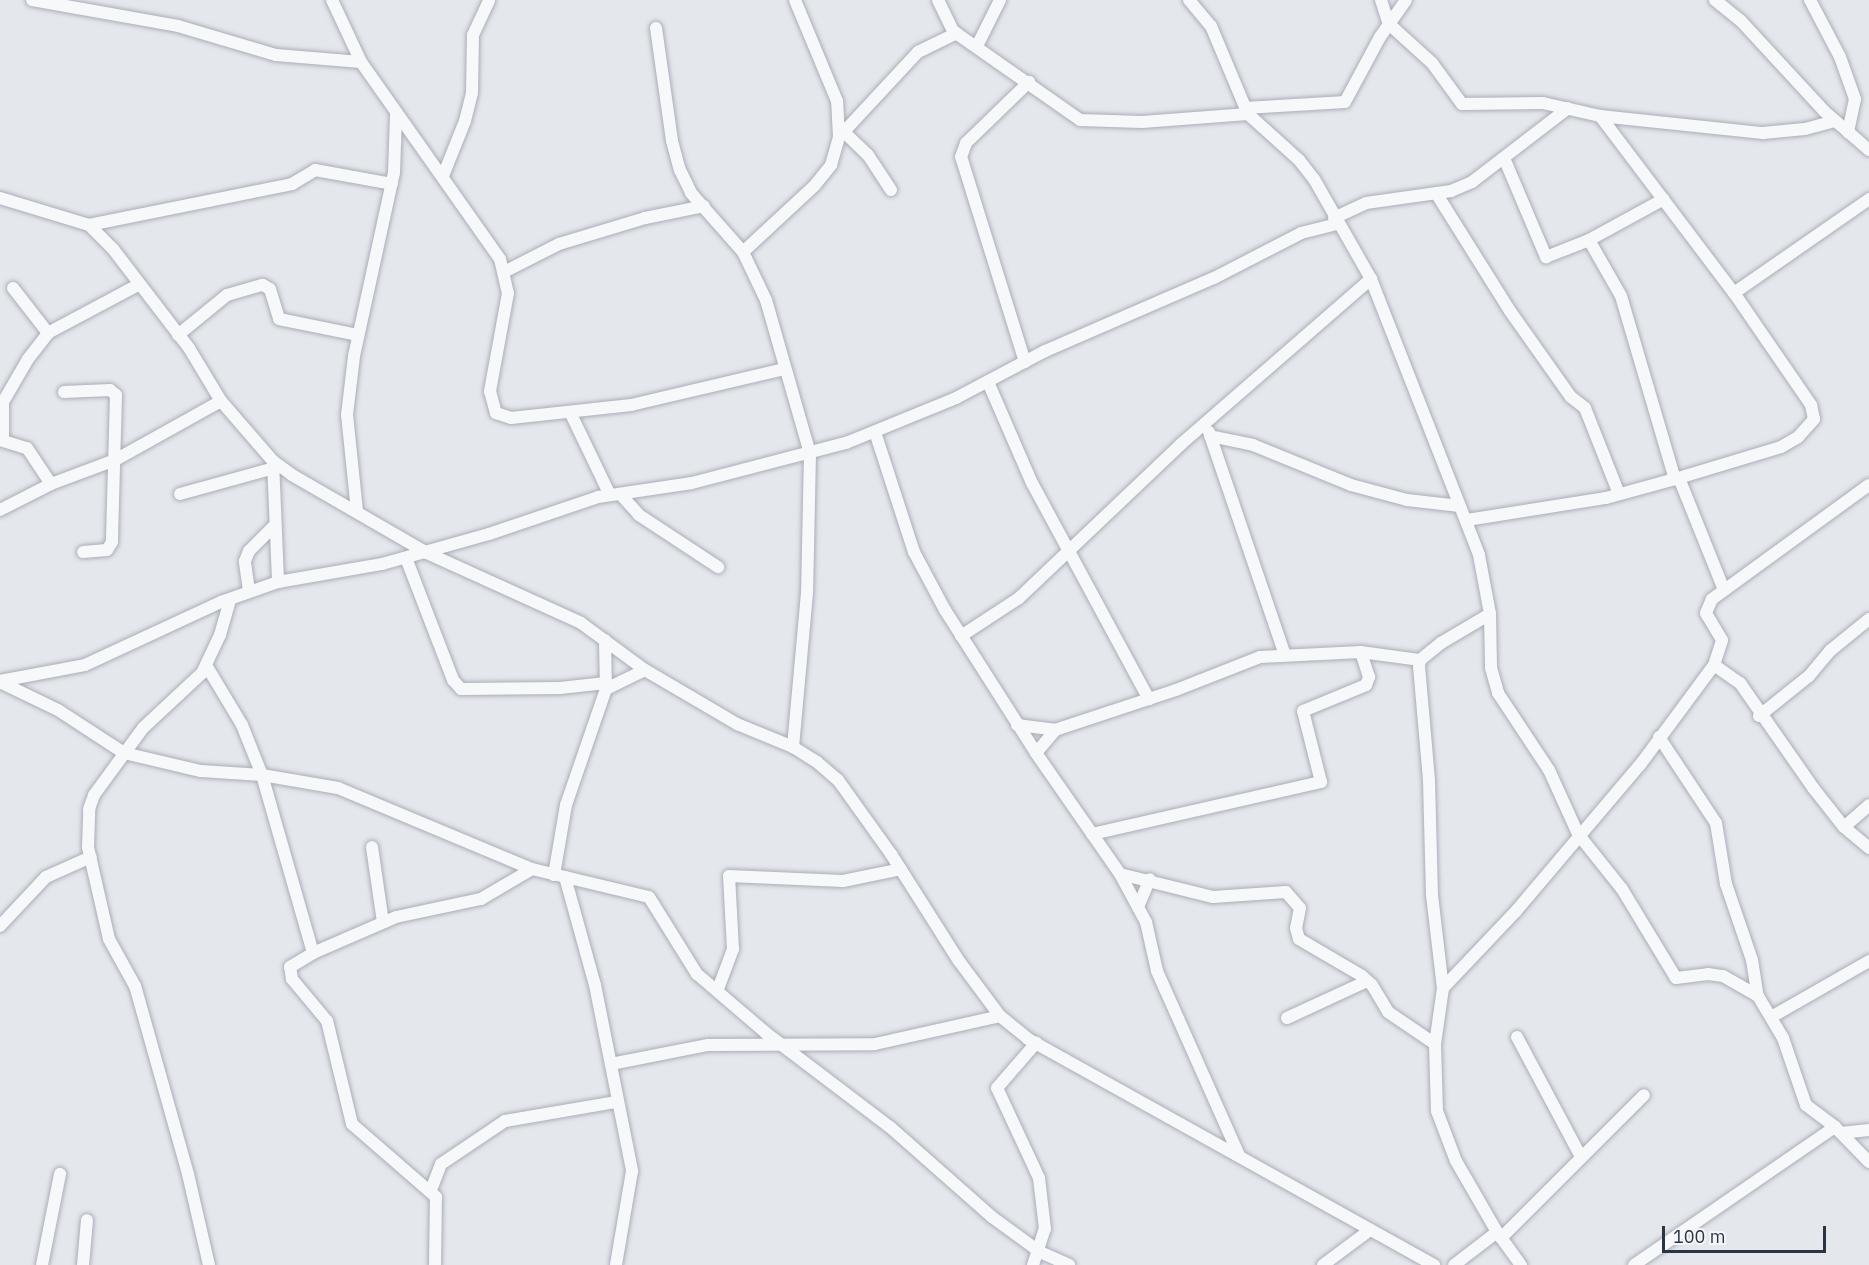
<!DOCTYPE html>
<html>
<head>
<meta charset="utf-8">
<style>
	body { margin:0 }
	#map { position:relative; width:1869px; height:1265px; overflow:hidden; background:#e4e7ec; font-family:"IBM Plex Sans",sans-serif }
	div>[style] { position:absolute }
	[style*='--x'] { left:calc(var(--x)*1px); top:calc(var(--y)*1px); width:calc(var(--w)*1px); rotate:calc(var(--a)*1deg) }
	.roads { filter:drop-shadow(0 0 2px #a9aeb7) drop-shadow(0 0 2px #a9aeb7) }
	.minor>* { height:12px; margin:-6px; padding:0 6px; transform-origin:6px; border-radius:6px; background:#f7f8fa }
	span { translate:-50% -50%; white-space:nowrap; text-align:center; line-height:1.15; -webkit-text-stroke:4.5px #f4f6f9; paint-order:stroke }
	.scale { position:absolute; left:1662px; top:1226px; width:164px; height:27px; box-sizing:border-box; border:3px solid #2b3445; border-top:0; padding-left:8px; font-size:18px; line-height:21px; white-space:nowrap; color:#2b3445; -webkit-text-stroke:4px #f4f6f9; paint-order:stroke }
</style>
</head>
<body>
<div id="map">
	<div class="roads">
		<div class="minor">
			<i style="--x:32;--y:0;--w:148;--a:10.1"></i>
			<i style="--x:178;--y:26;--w:102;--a:16.5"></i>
			<i style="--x:276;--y:55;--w:85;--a:4.7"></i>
			<i style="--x:332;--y:0;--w:68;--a:64.9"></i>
			<i style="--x:361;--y:62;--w:241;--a:54.8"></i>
			<i style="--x:500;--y:259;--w:35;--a:77"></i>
			<i style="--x:508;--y:293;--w:100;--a:100.4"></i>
			<i style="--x:490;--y:391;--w:23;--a:75"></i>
			<i style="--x:496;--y:413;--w:16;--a:18"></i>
			<i style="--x:511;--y:418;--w:121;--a:-6.2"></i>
			<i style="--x:631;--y:405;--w:158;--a:-13.2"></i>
			<i style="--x:938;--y:0;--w:34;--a:64"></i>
			<i style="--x:953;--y:31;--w:155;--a:35"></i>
			<i style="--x:1080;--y:120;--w:62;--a:1.8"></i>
			<i style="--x:1142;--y:122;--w:106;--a:-4.3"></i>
			<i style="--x:1189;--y:0;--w:34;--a:50"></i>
			<i style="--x:1211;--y:26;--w:95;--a:67.2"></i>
			<i style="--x:1248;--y:114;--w:69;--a:42"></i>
			<i style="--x:1299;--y:160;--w:24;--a:52"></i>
			<i style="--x:1314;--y:179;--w:115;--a:60.3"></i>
			<i style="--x:1371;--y:279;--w:296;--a:68.6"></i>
			<i style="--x:1479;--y:555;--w:60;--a:79.4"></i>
			<i style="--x:1490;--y:614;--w:54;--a:88.9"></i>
			<i style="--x:1491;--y:668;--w:26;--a:74"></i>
			<i style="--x:1498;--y:693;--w:92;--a:56.5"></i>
			<i style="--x:1549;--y:770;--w:70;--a:65.6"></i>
			<i style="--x:1578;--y:834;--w:70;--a:51.3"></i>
			<i style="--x:1622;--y:889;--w:104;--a:58.8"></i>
			<i style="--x:1676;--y:978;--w:32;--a:-7"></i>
			<i style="--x:1708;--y:974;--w:15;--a:8"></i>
			<i style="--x:1723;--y:976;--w:40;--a:29.7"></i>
			<i style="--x:1758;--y:996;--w:49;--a:59.2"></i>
			<i style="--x:1783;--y:1038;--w:71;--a:71.1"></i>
			<i style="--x:1806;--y:1105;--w:36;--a:37"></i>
			<i style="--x:1835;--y:1127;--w:49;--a:45.8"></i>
			<i style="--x:1381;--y:0;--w:25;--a:72"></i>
			<i style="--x:1389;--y:24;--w:58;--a:42.2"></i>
			<i style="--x:1432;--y:63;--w:51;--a:53.8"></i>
			<i style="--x:1462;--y:104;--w:81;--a:-0.7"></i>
			<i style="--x:1543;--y:103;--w:58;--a:12.8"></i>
			<i style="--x:1600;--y:116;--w:164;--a:6"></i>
			<i style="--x:1763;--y:133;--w:42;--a:-5.4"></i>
			<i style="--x:1805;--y:129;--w:31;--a:-15"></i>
			<i style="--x:1715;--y:0;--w:33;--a:39"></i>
			<i style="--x:1741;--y:21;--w:122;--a:47.3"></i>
			<i style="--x:1824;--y:111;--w:60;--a:40.9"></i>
			<i style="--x:1810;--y:0;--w:64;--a:62.2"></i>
			<i style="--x:1840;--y:57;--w:45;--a:70.3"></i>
			<i style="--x:1855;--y:99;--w:34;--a:102"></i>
			<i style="--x:656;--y:28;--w:114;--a:81.9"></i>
			<i style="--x:672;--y:141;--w:30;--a:75"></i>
			<i style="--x:680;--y:170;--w:25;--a:64"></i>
			<i style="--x:691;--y:193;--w:79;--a:48.6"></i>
			<i style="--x:743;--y:252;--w:53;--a:64.4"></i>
			<i style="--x:766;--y:300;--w:159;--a:74"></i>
			<i style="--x:810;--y:453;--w:140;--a:91.2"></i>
			<i style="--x:807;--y:593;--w:155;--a:95.2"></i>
			<i style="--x:978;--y:44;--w:49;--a:-63.4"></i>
			<i style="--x:1245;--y:108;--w:100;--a:-3.4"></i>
			<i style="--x:1345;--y:102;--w:74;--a:-61.7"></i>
			<i style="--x:1380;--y:37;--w:45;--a:-54.9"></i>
			<i style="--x:844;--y:132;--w:33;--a:44"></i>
			<i style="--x:868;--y:155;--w:42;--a:56.7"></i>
			<i style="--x:839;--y:137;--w:116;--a:-47.1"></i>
			<i style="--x:918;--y:52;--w:43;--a:-26"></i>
			<i style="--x:1504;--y:158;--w:108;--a:67"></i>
			<i style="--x:1546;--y:257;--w:46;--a:-21.6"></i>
			<i style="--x:1589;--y:240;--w:85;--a:-28.7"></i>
			<i style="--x:443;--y:176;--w:59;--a:-68.2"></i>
			<i style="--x:465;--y:121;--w:29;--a:-76"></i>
			<i style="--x:472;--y:93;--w:58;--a:-89"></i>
			<i style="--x:473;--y:35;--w:38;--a:-65"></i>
			<i style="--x:1436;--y:193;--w:139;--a:57.9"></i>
			<i style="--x:1510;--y:311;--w:105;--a:54.7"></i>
			<i style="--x:1571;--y:397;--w:18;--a:38"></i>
			<i style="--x:1585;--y:408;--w:92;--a:68.4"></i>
			<i style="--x:0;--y:198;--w:93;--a:16.9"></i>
			<i style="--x:89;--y:225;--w:34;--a:45"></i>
			<i style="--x:113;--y:249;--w:125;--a:52.5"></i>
			<i style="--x:189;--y:348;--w:62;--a:58.9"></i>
			<i style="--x:221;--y:401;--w:79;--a:49.1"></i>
			<i style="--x:273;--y:461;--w:24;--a:36"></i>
			<i style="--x:292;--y:475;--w:156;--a:30"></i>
			<i style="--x:427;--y:553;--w:169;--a:24.4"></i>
			<i style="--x:581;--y:623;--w:79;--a:36.3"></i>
			<i style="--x:1334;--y:218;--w:35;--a:-25"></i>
			<i style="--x:1366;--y:203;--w:86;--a:-8"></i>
			<i style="--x:1451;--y:191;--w:23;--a:-23"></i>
			<i style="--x:1472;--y:182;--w:121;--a:-37.6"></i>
			<i style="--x:89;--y:225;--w:207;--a:-11.4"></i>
			<i style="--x:292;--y:184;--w:27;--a:-31"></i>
			<i style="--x:315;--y:170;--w:78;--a:10.3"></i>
			<i style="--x:1589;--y:240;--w:64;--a:60.3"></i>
			<i style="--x:1621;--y:296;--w:191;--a:73.6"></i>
			<i style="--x:743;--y:252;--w:98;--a:-42.9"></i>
			<i style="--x:815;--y:185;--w:26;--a:-51"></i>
			<i style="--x:831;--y:165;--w:29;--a:-74"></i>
			<i style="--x:839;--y:137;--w:36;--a:-93"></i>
			<i style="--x:837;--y:101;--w:109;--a:-112.6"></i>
			<i style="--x:504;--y:272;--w:62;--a:-27"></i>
			<i style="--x:559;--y:244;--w:90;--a:-16.8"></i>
			<i style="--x:645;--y:218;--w:60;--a:-11.5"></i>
			<i style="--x:13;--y:288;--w:57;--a:52.1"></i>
			<i style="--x:1734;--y:293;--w:165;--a:-34.8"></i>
			<i style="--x:178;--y:335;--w:63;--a:-39.2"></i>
			<i style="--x:227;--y:295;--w:37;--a:-16"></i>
			<i style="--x:263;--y:285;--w:8;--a:30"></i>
			<i style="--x:270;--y:289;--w:31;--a:73"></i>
			<i style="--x:279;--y:319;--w:81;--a:11.4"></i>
			<i style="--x:1025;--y:362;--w:215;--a:-107.3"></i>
			<i style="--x:961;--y:157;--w:15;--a:-70"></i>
			<i style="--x:966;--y:143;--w:88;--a:-44.1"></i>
			<i style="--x:988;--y:382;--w:110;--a:66.5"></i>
			<i style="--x:1032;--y:483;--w:246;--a:61.6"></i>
			<i style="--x:64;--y:392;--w:46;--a:-2.5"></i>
			<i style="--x:110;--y:390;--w:8;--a:40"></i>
			<i style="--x:116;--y:395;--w:147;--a:91.6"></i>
			<i style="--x:112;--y:542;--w:9;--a:122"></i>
			<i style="--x:107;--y:550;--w:24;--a:175"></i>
			<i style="--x:570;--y:412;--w:92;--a:64.3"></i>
			<i style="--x:875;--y:432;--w:126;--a:72"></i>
			<i style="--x:914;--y:552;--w:66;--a:61.9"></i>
			<i style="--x:945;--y:610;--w:169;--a:57.5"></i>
			<i style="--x:1036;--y:753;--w:147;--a:55.2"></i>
			<i style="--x:1120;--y:874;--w:55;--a:61.6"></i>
			<i style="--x:1146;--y:922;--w:50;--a:77.3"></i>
			<i style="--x:1157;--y:971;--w:201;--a:66"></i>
			<i style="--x:1209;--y:432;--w:236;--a:71.2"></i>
			<i style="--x:1210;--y:436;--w:44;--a:11.8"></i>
			<i style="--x:1253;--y:445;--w:106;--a:22.2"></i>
			<i style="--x:1351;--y:485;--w:58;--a:15"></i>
			<i style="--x:1407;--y:500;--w:53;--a:6.5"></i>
			<i style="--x:0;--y:440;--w:28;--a:17"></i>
			<i style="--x:27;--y:448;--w:43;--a:56.3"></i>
			<i style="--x:3;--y:440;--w:38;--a:-90"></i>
			<i style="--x:3;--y:402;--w:50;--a:-59.8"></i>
			<i style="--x:28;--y:359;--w:33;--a:-52"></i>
			<i style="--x:48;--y:333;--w:102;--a:-28.1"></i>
			<i style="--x:273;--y:461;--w:121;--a:87.6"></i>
			<i style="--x:1679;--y:478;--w:121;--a:68.1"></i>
			<i style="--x:180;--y:494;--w:94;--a:-15.4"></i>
			<i style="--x:622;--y:496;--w:25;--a:48"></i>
			<i style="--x:639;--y:515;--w:95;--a:33.4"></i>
			<i style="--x:0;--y:510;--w:57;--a:-27"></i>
			<i style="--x:51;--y:484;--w:68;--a:-20.6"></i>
			<i style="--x:115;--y:460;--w:121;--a:-29.1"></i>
			<i style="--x:357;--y:511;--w:97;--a:-95.9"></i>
			<i style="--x:347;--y:415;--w:59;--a:-83.2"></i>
			<i style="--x:354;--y:356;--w:187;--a:-77.7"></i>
			<i style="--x:394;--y:173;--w:58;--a:-88"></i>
			<i style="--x:1467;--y:520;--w:141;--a:-9"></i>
			<i style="--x:1606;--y:498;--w:72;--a:-15.4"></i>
			<i style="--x:1675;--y:479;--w:111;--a:-16.8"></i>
			<i style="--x:1781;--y:447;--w:20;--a:-30"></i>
			<i style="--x:1798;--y:437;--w:24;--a:-48"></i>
			<i style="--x:1814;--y:419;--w:14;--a:-102"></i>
			<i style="--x:1811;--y:405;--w:136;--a:-124.5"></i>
			<i style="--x:1734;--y:293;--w:222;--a:-127.1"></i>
			<i style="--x:406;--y:558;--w:131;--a:68.9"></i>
			<i style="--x:453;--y:680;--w:12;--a:48"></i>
			<i style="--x:461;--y:689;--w:99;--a:-0.6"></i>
			<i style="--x:560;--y:688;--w:46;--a:-6.2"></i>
			<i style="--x:249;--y:591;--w:30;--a:-98"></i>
			<i style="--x:245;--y:561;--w:11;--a:-68"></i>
			<i style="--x:249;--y:551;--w:35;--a:-45"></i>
			<i style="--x:1490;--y:614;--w:57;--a:149.4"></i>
			<i style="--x:1441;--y:643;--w:27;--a:141"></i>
			<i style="--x:1420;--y:660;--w:6;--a:99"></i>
			<i style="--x:1419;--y:666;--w:115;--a:85"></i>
			<i style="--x:1429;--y:781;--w:114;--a:88.5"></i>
			<i style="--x:1432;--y:895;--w:94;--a:83.3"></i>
			<i style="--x:1443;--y:988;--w:57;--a:98.1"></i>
			<i style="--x:1435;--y:1044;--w:67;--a:88.3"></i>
			<i style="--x:1437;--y:1111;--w:53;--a:69.2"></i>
			<i style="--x:1456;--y:1161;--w:82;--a:60"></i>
			<i style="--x:1497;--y:1232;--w:41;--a:54"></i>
			<i style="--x:961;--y:636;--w:69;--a:-33.2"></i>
			<i style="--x:1019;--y:598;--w:224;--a:-43.5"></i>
			<i style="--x:1181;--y:444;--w:252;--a:-41"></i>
			<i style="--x:206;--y:665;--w:70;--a:59"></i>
			<i style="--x:242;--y:725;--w:54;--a:68.2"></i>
			<i style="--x:262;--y:775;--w:185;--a:74"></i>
			<i style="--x:1714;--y:665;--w:32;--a:35"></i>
			<i style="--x:1740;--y:683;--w:129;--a:55.1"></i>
			<i style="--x:1814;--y:789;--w:48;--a:51.7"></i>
			<i style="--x:1844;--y:827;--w:33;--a:40"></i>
			<i style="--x:0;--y:681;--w:86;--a:-10.7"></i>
			<i style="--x:85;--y:665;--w:150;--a:-24.9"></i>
			<i style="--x:221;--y:602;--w:60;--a:-19.3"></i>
			<i style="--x:278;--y:582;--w:106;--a:-9.8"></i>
			<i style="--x:382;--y:564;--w:111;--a:-15.7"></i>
			<i style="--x:489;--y:534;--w:115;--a:-18.7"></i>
			<i style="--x:598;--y:497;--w:95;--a:-8.5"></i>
			<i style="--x:692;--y:483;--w:159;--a:-14.6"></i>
			<i style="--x:846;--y:443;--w:119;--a:-22.2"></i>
			<i style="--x:956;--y:398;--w:101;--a:-27.8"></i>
			<i style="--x:1045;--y:351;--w:184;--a:-23.4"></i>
			<i style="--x:1214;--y:278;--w:98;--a:-27.3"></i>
			<i style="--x:1301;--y:233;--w:37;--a:-14"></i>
			<i style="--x:0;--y:682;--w:64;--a:25.8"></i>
			<i style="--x:58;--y:710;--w:79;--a:33.1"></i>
			<i style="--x:124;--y:753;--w:79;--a:13.2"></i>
			<i style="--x:201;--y:771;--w:61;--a:3.8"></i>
			<i style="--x:262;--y:775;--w:77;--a:9.7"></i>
			<i style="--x:338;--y:788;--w:210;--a:22.7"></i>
			<i style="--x:532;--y:869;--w:120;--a:13.5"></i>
			<i style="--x:649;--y:897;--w:91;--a:58.1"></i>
			<i style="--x:697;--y:974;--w:91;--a:40.5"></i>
			<i style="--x:766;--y:1033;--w:156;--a:37.2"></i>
			<i style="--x:890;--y:1127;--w:136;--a:41.4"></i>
			<i style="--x:992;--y:1217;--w:59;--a:36.1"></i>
			<i style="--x:1040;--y:1252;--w:32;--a:24"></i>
			<i style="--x:606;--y:689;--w:43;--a:-26"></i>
			<i style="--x:645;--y:670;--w:107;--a:30.4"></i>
			<i style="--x:737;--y:724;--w:61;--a:22.3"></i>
			<i style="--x:793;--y:747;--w:28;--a:32"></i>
			<i style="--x:817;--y:762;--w:28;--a:41"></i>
			<i style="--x:838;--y:780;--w:91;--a:54.4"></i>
			<i style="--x:891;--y:854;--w:127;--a:57.6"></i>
			<i style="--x:959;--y:961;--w:69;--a:53.3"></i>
			<i style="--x:1000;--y:1016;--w:36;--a:39"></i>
			<i style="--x:1028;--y:1039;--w:465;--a:29.1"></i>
			<i style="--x:1759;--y:716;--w:64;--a:-38.7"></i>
			<i style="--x:1809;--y:676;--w:34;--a:-50"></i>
			<i style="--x:1831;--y:650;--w:49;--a:-39.2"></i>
			<i style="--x:1017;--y:725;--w:38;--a:7"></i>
			<i style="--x:1055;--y:730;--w:127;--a:-18.3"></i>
			<i style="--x:1176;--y:690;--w:90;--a:-21.4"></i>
			<i style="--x:1260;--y:657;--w:101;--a:-2.8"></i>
			<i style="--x:1361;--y:652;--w:60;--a:7.7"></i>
			<i style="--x:1659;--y:737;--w:103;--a:56.5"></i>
			<i style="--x:1716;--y:823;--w:62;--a:80.7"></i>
			<i style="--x:1726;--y:884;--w:80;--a:71.1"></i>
			<i style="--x:1752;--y:960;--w:36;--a:81"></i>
			<i style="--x:1036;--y:753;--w:30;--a:-50"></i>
			<i style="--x:1844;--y:827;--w:33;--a:-41"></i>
			<i style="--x:1092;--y:834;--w:235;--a:-12.8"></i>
			<i style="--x:1321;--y:782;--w:73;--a:-104.2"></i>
			<i style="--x:1303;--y:711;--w:68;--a:-22.4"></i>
			<i style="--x:1366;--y:685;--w:9;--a:-69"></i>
			<i style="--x:1369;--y:677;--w:26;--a:-108"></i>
			<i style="--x:372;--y:847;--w:76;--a:81.7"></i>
			<i style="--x:1120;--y:874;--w:96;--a:13.9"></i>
			<i style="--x:1213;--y:897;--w:73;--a:-3.9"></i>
			<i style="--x:1286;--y:892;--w:21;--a:49"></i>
			<i style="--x:1300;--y:908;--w:20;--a:101"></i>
			<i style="--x:1296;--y:928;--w:11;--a:75"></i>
			<i style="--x:1299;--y:939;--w:73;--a:30.4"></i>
			<i style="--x:1362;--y:976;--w:13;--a:42"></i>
			<i style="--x:1372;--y:985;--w:31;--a:59"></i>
			<i style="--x:1388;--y:1012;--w:57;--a:34.2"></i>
			<i style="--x:554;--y:875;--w:71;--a:-80.3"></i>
			<i style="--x:566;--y:805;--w:123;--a:-71"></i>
			<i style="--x:606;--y:689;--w:49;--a:-91.2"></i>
			<i style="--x:565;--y:877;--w:112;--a:74.5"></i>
			<i style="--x:595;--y:985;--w:190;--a:78.7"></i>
			<i style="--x:632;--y:1171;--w:95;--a:99.7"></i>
			<i style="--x:1138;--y:907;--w:30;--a:-67"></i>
			<i style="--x:0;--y:926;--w:67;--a:-46.8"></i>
			<i style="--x:46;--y:877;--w:49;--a:-24"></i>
			<i style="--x:1443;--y:988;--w:106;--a:-46.5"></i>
			<i style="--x:1516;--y:911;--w:192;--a:-49.7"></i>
			<i style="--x:1640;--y:765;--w:124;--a:-53.5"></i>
			<i style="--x:1714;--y:665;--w:26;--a:-72"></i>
			<i style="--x:1722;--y:640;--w:31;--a:-121"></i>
			<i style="--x:1706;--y:613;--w:15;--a:-67"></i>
			<i style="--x:1712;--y:599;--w:194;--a:-36"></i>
			<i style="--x:718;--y:989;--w:43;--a:-69.4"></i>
			<i style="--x:733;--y:949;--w:73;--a:-93.1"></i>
			<i style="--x:729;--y:876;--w:114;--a:2.5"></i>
			<i style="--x:843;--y:881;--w:59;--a:-11.7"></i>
			<i style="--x:1773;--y:1016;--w:111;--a:-29.8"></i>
			<i style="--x:1287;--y:1018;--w:88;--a:-24.8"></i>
			<i style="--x:1517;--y:1037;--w:136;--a:61.9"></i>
			<i style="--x:611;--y:1064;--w:99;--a:-11.1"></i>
			<i style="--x:708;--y:1045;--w:167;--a:-0.3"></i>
			<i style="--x:875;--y:1044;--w:128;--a:-12.6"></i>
			<i style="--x:1841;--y:1133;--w:28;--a:-6"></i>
			<i style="--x:431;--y:1190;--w:28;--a:-69"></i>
			<i style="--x:441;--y:1164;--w:77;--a:-33.9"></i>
			<i style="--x:505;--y:1121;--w:113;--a:-9.7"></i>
			<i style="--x:1501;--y:1238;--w:202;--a:-45"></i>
			<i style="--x:42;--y:1265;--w:93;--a:-78.8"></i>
			<i style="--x:83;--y:1265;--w:45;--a:-84.9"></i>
			<i style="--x:209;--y:1265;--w:93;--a:-103"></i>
			<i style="--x:188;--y:1174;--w:195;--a:-105.7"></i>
			<i style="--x:135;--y:986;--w:54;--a:-119"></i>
			<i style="--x:109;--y:939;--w:94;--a:-102.9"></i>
			<i style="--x:88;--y:847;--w:38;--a:-88"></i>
			<i style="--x:89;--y:809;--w:15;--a:-70"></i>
			<i style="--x:94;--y:795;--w:83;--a:-53.8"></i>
			<i style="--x:143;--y:728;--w:81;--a:-43"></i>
			<i style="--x:202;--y:673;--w:42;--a:-64.7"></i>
			<i style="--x:220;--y:635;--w:37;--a:-74"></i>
			<i style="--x:435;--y:1265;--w:68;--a:-89.2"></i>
			<i style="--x:436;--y:1197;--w:111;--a:-139"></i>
			<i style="--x:352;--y:1124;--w:106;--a:-103.6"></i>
			<i style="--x:327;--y:1021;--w:55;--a:-129.8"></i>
			<i style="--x:292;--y:979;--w:12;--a:-99"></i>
			<i style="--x:290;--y:967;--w:27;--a:-31"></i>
			<i style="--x:313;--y:953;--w:90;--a:-23.4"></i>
			<i style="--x:396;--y:917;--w:87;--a:-12"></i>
			<i style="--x:481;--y:899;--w:59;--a:-30.5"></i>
			<i style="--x:1033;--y:1265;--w:38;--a:-72"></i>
			<i style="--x:1045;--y:1229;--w:51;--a:-96.7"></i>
			<i style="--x:1039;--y:1178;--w:99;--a:-115"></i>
			<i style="--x:997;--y:1088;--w:60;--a:-49.1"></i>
			<i style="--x:1323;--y:1265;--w:59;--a:-36.7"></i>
			<i style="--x:1454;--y:1265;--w:54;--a:-37.5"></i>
			<i style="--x:1634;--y:1265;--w:244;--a:-34.5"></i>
		</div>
	</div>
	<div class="scale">100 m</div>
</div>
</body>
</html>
